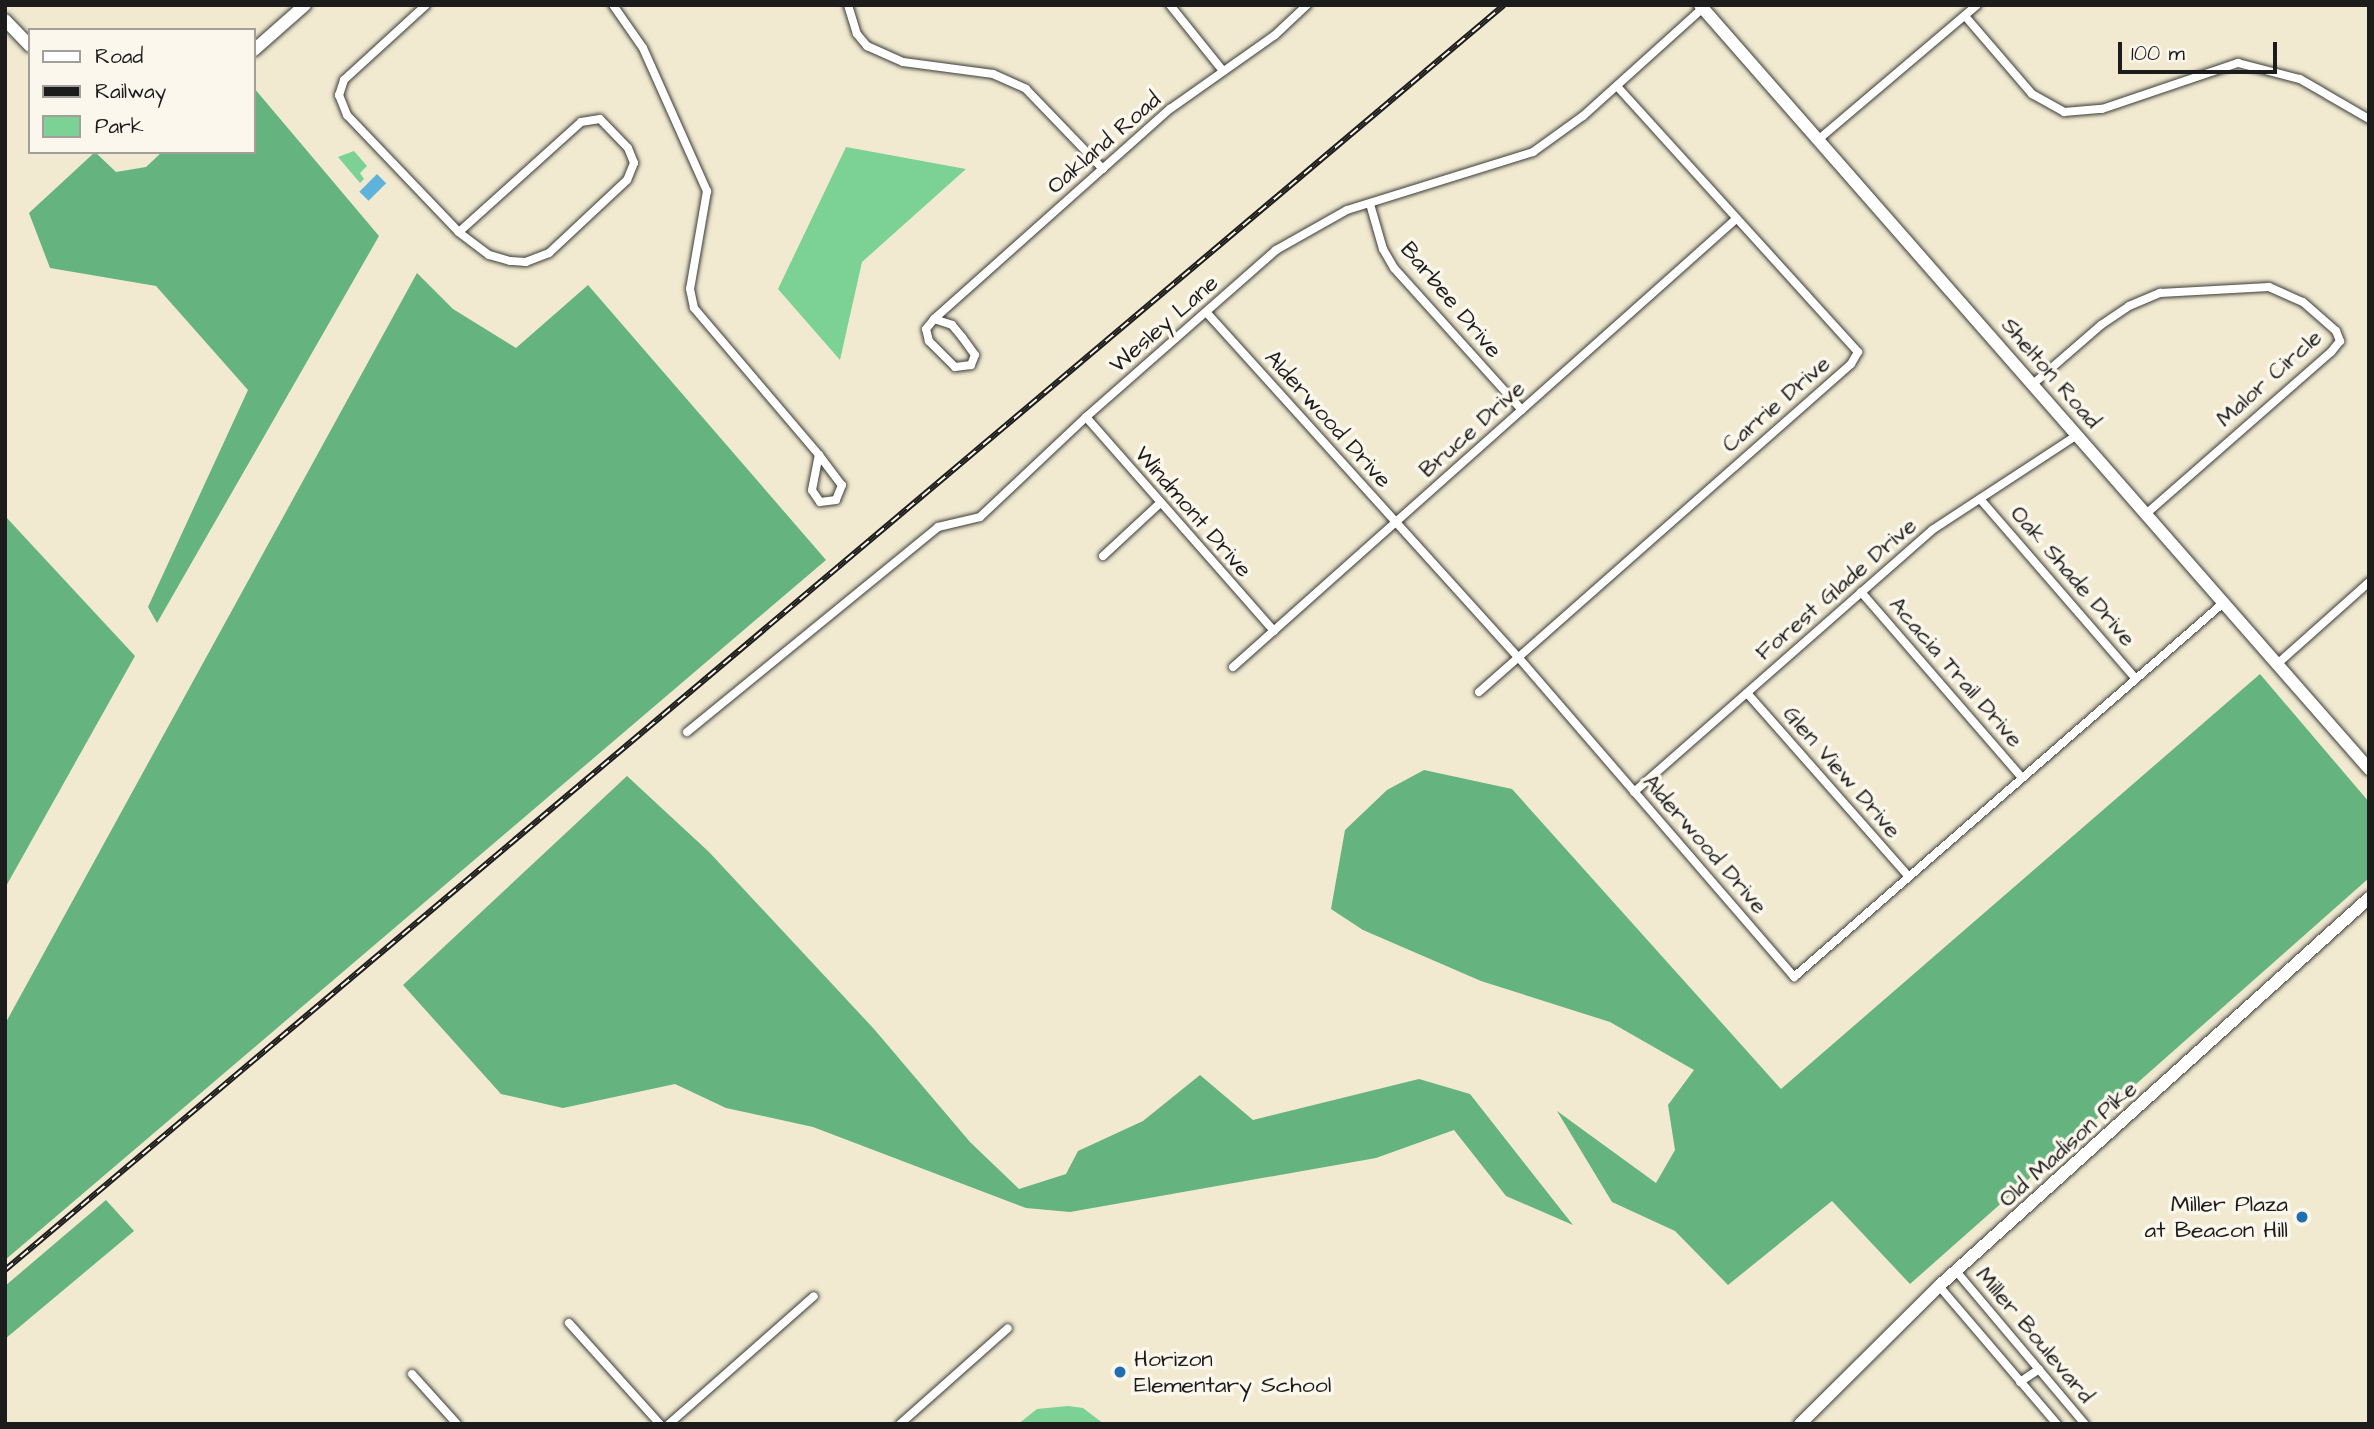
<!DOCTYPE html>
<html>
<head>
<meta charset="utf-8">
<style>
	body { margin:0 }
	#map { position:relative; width:2374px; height:1429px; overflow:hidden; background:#f1ead1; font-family:"Architects Daughter",sans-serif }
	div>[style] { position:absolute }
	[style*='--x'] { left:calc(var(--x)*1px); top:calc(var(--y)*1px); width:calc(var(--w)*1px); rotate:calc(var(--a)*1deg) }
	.green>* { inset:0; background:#7cd195 }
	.forest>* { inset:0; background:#65b37e }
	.water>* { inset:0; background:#5eb3da; transform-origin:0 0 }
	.roads { filter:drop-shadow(0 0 2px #3c3b37) drop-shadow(0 0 2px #3c3b37) }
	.street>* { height:8px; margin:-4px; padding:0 4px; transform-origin:4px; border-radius:4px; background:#fff }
	.secondary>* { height:12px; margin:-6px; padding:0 6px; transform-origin:6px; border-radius:6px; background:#fff }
	.rail>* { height:6px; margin-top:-3px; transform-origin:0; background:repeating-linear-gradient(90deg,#fbf7ec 0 10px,#1c1c1c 0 20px); box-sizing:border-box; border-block:2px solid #1c1c1c }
	.dots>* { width:19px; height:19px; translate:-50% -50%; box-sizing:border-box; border:4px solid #fbf7ec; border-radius:50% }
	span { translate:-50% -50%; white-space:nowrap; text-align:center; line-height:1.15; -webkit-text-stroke:7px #fbf7ec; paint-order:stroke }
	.street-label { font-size:23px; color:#1c1c1c }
	.poi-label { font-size:23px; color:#1c1c1c }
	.right { translate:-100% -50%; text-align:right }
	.left { translate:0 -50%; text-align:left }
	.frame { position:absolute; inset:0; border:7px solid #1c1c1c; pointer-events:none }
	.legend { position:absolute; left:28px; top:28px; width:228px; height:126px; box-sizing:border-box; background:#fbf7ec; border:2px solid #a29f99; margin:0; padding:9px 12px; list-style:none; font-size:21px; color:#1c1c1c }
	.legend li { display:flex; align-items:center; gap:14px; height:35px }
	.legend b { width:35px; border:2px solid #a29f99 }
	.scale { position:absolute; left:2118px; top:42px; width:159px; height:32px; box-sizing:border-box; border:4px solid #1c1c1c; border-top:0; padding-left:9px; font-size:21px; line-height:24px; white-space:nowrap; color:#1c1c1c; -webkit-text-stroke:5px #fbf7ec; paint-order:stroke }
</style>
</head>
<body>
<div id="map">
	<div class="green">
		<i style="clip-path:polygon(846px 147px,966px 169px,862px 262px,840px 360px,778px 289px)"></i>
		<i style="clip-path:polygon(354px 151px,367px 166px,360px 173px,364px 179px,360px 183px,338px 157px)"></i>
		<i style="clip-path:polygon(1068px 1406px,1083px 1408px,1104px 1424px,1018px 1424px,1037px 1409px)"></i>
	</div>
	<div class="forest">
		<i style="clip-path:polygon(254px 88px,379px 236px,157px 623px,148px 607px,248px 390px,156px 286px,50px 268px,29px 213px,95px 152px,116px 172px,146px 167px,162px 152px,254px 152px)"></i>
		<i style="clip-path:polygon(417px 273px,453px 309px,516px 348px,588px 285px,826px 560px,5px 1260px,5px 1024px)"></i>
		<i style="clip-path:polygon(5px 516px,135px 656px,5px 888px)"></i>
		<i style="clip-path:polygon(2260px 674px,2369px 802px,2369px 878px,1910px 1284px,1832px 1201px,1728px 1285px,1675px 1231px,1612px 1202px,1557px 1111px,1656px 1183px,1675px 1150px,1668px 1105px,1694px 1070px,1610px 1022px,1481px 981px,1363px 930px,1331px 909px,1345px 830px,1387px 790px,1424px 770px,1512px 789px,1781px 1089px)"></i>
		<i style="clip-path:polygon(627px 776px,709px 852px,874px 1029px,970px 1142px,1019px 1189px,1066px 1174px,1078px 1151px,1143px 1121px,1200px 1075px,1253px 1120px,1419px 1079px,1470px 1094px,1573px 1225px,1506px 1196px,1454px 1130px,1376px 1158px,1070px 1212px,1026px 1208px,813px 1127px,726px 1108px,675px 1084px,563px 1108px,501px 1094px,403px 985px)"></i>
		<i style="clip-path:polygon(106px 1200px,134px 1231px,5px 1339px,5px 1286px)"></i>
	</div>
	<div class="water">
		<i style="left:377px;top:174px;width:13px;height:25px;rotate:45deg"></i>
	</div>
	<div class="roads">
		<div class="street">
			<i style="--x:426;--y:5;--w:111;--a:137.6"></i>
			<i style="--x:344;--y:80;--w:16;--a:108"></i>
			<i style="--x:339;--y:95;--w:22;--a:68"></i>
			<i style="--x:347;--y:115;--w:162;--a:46.3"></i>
			<i style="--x:613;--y:5;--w:52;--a:55.1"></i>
			<i style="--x:643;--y:48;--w:157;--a:65.9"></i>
			<i style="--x:707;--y:191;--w:99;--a:99.8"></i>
			<i style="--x:690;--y:289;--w:19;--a:78"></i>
			<i style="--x:694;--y:308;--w:193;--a:49.6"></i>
			<i style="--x:848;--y:5;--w:30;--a:73"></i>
			<i style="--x:857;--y:34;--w:16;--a:50"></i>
			<i style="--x:867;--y:46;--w:39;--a:24"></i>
			<i style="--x:903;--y:62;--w:91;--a:7.6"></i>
			<i style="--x:993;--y:74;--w:36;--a:24"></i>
			<i style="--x:1026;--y:89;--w:111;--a:46.1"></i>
			<i style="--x:1170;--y:5;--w:85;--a:51.2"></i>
			<i style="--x:1965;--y:16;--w:103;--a:49.3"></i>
			<i style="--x:2032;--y:94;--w:37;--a:29"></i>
			<i style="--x:2064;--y:112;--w:38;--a:-5"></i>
			<i style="--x:2102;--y:109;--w:144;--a:-18.7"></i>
			<i style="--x:2238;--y:63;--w:64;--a:14.5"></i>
			<i style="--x:2300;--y:79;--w:80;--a:30.1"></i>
			<i style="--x:600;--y:119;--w:40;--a:46"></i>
			<i style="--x:628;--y:148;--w:16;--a:68"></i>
			<i style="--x:634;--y:163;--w:18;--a:112"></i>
			<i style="--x:627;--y:180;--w:107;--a:136.9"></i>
			<i style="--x:549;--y:253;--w:25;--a:159"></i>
			<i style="--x:526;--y:262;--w:16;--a:-176"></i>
			<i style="--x:510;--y:261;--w:22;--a:-164"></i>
			<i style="--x:489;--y:255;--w:38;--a:-143"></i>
			<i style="--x:459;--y:232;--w:164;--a:-42"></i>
			<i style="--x:581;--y:122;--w:19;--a:-9"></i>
			<i style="--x:1819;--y:139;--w:207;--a:-40.3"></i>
			<i style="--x:1370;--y:204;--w:47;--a:73.9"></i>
			<i style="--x:1383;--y:249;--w:22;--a:60"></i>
			<i style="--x:1394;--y:268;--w:191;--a:48"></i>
			<i style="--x:1207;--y:313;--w:464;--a:47.9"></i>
			<i style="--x:1518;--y:657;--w:423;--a:49.2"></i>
			<i style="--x:1794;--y:977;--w:568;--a:-41.07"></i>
			<i style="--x:934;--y:319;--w:316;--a:-41.7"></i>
			<i style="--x:1170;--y:109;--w:128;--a:-35.2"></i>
			<i style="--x:1275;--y:35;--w:44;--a:-43.2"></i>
			<i style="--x:934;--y:319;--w:19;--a:18"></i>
			<i style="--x:952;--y:325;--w:16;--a:50"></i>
			<i style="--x:962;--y:337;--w:22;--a:54"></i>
			<i style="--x:975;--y:355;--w:11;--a:112"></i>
			<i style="--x:971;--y:365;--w:16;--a:173"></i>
			<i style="--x:955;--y:367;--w:37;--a:-135"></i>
			<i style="--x:929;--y:341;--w:12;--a:-104"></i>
			<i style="--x:926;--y:329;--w:13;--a:-51"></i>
			<i style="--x:2033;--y:384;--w:90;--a:-40.9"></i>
			<i style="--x:2101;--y:325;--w:34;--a:-34"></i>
			<i style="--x:2129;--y:306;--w:34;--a:-23"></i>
			<i style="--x:2160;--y:293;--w:109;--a:-3.2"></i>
			<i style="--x:2269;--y:287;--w:37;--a:24"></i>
			<i style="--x:2303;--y:302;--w:44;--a:41.3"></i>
			<i style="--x:2336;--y:331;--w:11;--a:68"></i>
			<i style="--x:2340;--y:341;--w:14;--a:129"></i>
			<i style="--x:2331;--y:352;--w:246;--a:138.8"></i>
			<i style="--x:1086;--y:417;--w:285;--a:48.7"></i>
			<i style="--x:819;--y:455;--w:38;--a:53"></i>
			<i style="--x:842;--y:485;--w:16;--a:112"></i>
			<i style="--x:836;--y:500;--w:16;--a:173"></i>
			<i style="--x:820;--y:502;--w:14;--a:-124"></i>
			<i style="--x:812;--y:490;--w:36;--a:-79"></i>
			<i style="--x:1980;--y:499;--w:238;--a:49.1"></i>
			<i style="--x:1103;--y:556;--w:75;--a:-42.8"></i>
			<i style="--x:1861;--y:592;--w:246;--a:49.1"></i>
			<i style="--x:2276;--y:665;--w:125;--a:-41.7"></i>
			<i style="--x:1233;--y:667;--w:674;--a:-41.69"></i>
			<i style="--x:1479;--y:692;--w:496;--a:-41.4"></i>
			<i style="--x:1851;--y:364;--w:14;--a:-60"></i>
			<i style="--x:1858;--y:352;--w:359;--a:-132.2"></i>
			<i style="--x:1747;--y:693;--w:245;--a:48.6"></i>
			<i style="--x:687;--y:732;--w:324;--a:-39.2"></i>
			<i style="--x:938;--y:527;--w:43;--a:-13.4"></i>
			<i style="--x:980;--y:517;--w:146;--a:-43.3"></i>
			<i style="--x:1086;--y:417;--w:253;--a:-41.3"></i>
			<i style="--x:1276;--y:250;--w:81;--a:-29.4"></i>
			<i style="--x:1347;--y:210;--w:195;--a:-17.3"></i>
			<i style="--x:1533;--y:152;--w:62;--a:-35.8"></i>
			<i style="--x:1583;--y:116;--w:161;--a:-42"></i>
			<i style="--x:1634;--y:792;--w:397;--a:-41.3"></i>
			<i style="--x:1932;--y:530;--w:173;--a:-33.2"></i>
			<i style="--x:1956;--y:1271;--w:200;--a:49.9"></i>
			<i style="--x:1939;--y:1286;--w:182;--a:49.5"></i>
			<i style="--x:569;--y:1323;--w:136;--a:48"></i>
			<i style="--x:412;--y:1374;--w:67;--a:48"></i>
			<i style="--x:2020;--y:1382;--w:23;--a:-34"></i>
			<i style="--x:669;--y:1424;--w:193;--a:-41.4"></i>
			<i style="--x:900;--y:1424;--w:144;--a:-41.6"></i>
		</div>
		<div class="secondary">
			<i style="--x:1700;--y:5;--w:1016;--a:48.79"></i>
			<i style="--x:5;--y:20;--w:36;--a:46"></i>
			<i style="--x:254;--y:50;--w:68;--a:-41.4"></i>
			<i style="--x:1800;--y:1424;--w:196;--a:-44.8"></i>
			<i style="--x:1939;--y:1286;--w:579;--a:-42.06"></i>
		</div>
	</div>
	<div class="rail">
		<i style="--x:5;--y:1270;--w:1961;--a:-40.16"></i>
	</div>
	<div class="dots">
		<i style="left:2302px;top:1217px;background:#1f6fb2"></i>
		<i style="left:1120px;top:1372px;background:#1f6fb2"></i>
	</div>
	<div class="street-label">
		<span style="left:1104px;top:143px;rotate:-41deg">Oakland Road</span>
		<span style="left:1451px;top:300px;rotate:50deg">Barbee Drive</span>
		<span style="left:1164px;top:324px;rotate:-41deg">Wesley Lane</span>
		<span style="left:2051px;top:373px;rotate:49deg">Shelton Road</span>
		<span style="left:2269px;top:378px;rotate:-42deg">Malor Circle</span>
		<span style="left:1776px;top:404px;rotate:-41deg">Carrie Drive</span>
		<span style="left:1328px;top:419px;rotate:48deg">Alderwood Drive</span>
		<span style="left:1472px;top:429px;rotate:-42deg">Bruce Drive</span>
		<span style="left:1193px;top:512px;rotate:49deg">Windmont Drive</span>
		<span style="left:2073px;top:576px;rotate:49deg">Oak Shade Drive</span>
		<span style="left:1836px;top:589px;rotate:-41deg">Forest Glade Drive</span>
		<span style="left:1956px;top:672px;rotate:49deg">Acacia Trail Drive</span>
		<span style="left:1842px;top:772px;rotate:49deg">Glen View Drive</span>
		<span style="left:1705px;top:844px;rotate:49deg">Alderwood Drive</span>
		<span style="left:2068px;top:1144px;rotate:-42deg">Old Madison Pike</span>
		<span style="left:2035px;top:1335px;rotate:50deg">Miller Boulevard</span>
	</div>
	<div class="poi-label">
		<span class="right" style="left:2288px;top:1217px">Miller Plaza<br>at Beacon Hill</span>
		<span class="left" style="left:1134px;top:1372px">Horizon<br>Elementary School</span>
	</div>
	<div class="frame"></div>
	<ul class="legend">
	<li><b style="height:9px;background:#fff"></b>Road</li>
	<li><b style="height:9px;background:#1c1c1c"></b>Railway</li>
	<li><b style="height:19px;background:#7cd195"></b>Park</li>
	</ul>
	<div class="scale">100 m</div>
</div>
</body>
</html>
